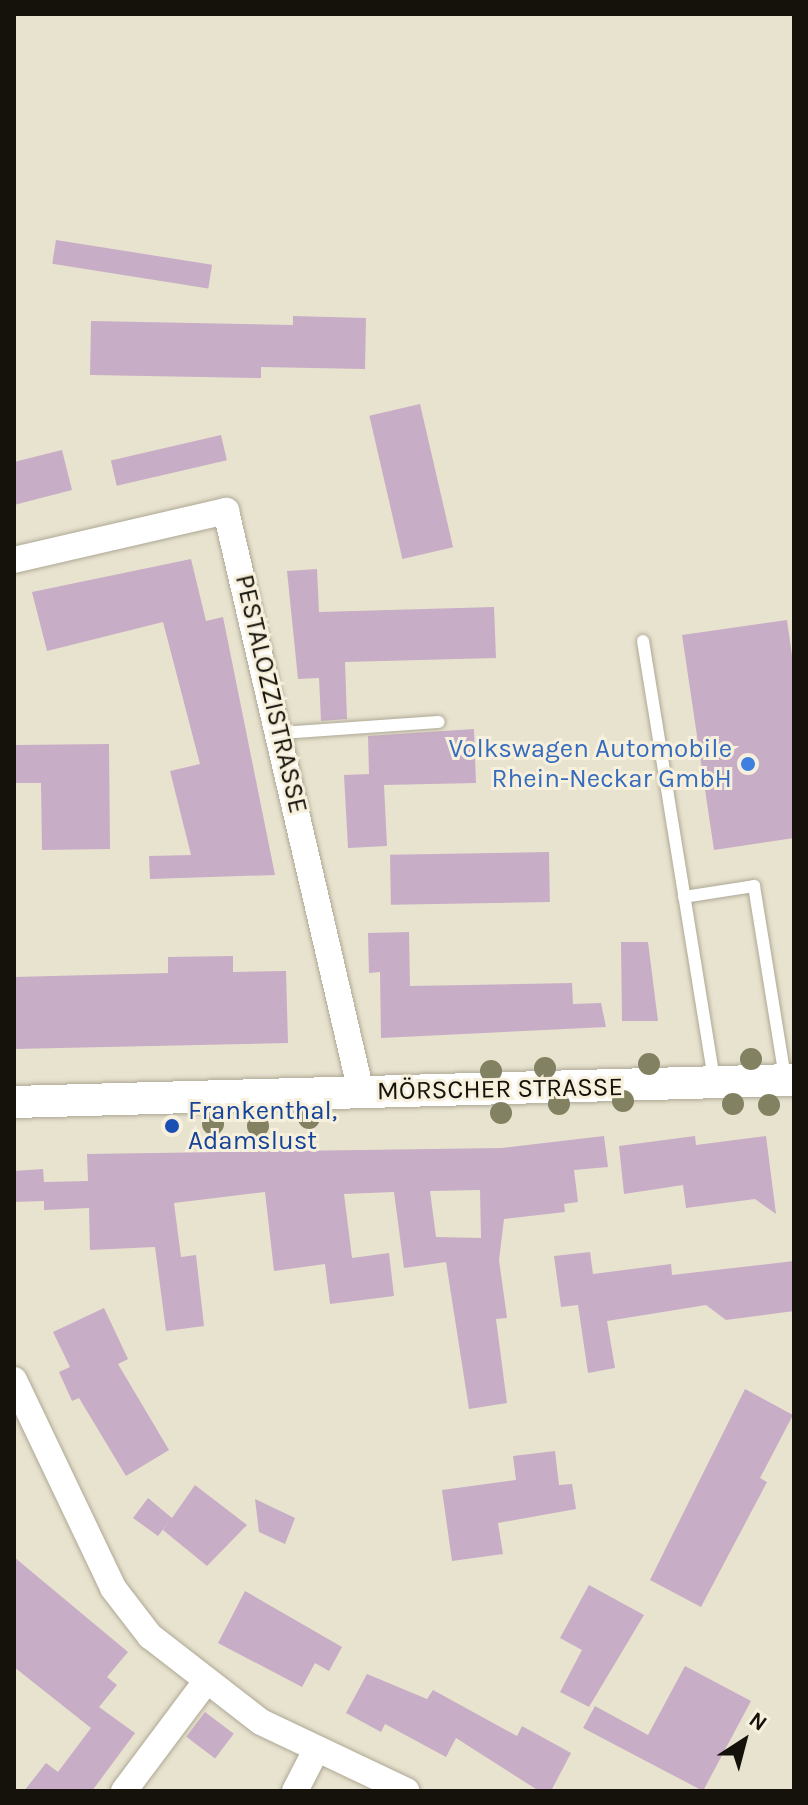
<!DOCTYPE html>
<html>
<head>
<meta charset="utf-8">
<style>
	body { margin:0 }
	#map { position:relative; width:808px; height:1805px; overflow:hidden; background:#e8e3cf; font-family:Karla,sans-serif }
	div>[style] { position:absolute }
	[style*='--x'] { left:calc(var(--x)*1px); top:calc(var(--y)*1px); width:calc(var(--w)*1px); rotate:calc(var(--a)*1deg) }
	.building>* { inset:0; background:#c8adc6; transform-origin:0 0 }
	.roads { filter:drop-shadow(0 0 2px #ada895) drop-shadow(0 0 2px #ada895) }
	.service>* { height:12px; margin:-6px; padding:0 6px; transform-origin:6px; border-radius:6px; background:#fff }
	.minor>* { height:26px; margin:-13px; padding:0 13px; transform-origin:13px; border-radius:13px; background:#fff }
	.tertiary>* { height:32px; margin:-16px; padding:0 16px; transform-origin:16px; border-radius:16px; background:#fff }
	.trees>* { width:22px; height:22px; margin:-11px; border-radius:50%; background:#828262 }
	.dots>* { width:22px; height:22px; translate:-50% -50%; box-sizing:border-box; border:4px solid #f6f0dc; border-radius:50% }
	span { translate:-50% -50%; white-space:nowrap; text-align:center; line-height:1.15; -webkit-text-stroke:6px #f6f0dc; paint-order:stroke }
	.street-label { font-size:26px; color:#14120b }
	.shop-label { font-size:26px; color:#366cbe }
	.right { translate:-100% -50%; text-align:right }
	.transit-label { font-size:26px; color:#164399 }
	.left { translate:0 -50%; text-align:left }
	.frame { position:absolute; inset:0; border:16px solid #14120b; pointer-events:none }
	.north { position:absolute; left:704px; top:1701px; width:80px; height:80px; -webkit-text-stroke:6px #f6f0dc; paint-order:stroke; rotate:36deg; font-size:22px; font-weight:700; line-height:32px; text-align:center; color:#14120b }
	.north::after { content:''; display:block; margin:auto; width:28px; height:36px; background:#14120b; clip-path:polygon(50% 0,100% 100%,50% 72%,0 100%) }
</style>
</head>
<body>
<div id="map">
	<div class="building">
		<i style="left:56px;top:240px;width:158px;height:24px;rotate:9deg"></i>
		<i style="clip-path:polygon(293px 316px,366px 318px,365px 369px,261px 367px,261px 378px,90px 375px,91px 321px,293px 325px)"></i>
		<i style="left:420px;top:404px;width:147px;height:52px;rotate:77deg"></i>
		<i style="left:221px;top:435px;width:26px;height:113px;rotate:77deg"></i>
		<i style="clip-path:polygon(62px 450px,72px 490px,14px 505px,14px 462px)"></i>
		<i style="clip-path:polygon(191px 559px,206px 621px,223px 617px,275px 875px,150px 879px,149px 856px,191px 855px,170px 771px,200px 764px,163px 622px,47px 651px,32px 592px)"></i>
		<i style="clip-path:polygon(317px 569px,319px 612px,494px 607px,496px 658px,345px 662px,347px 719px,321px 721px,319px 678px,298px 679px,287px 571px)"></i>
		<i style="clip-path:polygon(787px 620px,794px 670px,794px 838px,714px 850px,682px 635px)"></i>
		<i style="clip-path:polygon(474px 729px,476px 783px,384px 785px,387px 846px,348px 848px,344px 775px,369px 774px,368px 736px)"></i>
		<i style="clip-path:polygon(109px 744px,110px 849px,42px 850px,41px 783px,14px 783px,14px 745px)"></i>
		<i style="left:549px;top:852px;width:50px;height:159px;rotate:89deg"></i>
		<i style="clip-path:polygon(409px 932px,410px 986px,572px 983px,573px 1004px,601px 1003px,606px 1027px,381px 1038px,380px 972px,369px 973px,368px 933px)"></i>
		<i style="clip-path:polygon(621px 942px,648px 942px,658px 1021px,622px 1021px)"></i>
		<i style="clip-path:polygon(233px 956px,233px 972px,286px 971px,288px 1043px,14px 1049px,14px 977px,168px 973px,168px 957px)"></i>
		<i style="clip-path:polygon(evenodd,604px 1136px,608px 1167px,574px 1170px,578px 1202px,564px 1204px,565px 1212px,504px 1219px,499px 1260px,507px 1318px,496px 1319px,507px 1403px,469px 1409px,446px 1262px,404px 1268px,394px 1192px,344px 1194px,352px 1258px,389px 1253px,394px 1296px,330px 1304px,325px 1264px,274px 1271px,265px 1192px,174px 1203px,181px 1257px,196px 1255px,204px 1326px,166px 1331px,155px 1247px,90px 1250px,89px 1208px,44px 1210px,44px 1201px,14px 1202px,14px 1171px,43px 1169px,44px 1182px,88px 1181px,87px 1154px,502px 1148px,604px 1136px,480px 1190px,481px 1238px,436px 1237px,430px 1191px,480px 1190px)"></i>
		<i style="clip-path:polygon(695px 1136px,696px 1145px,766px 1136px,776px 1214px,755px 1199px,686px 1208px,683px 1185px,624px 1194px,619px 1146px)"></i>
		<i style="clip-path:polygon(590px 1252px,593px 1274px,671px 1264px,672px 1275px,794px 1261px,794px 1311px,726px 1320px,706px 1305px,607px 1321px,615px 1368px,588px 1373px,578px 1305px,561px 1307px,554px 1256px)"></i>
		<i style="clip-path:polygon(104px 1308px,128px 1359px,118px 1364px,169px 1450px,126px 1476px,79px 1398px,72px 1401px,59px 1372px,70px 1367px,53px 1332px)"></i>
		<i style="clip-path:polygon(745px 1389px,793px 1415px,760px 1478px,767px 1482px,701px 1607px,650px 1580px)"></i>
		<i style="clip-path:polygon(555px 1451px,559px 1485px,572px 1484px,576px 1509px,498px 1523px,503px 1554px,452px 1561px,442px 1490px,516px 1480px,513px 1456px)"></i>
		<i style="clip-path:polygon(195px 1485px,247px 1525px,207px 1566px,163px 1530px,171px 1519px,158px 1536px,133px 1518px,148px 1498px,172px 1518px)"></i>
		<i style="clip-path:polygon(255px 1499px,295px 1518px,285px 1544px,259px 1532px)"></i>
		<i style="clip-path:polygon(14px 1557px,128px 1652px,107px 1677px,117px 1685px,99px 1707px,135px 1733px,92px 1791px,24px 1791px,46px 1763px,58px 1772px,91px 1728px,14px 1667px)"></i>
		<i style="clip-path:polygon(589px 1585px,644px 1615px,589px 1707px,560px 1692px,582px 1650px,560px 1638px)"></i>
		<i style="clip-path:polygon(245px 1591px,342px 1647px,329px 1671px,315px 1663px,302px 1687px,218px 1643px)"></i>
		<i style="clip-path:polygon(685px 1666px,751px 1701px,703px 1791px,583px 1728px,595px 1706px,648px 1735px)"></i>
		<i style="clip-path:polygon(367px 1674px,427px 1699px,433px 1690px,517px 1736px,522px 1726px,571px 1753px,551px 1791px,539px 1791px,456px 1738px,446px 1757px,385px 1724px,381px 1732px,346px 1713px)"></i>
		<i style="left:205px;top:1712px;width:36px;height:31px;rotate:37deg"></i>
	</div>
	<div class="roads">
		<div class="service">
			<i style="--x:643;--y:641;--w:446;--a:80.8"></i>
			<i style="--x:280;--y:733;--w:159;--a:-4"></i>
			<i style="--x:684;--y:897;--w:71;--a:-8.9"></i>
			<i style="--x:754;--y:886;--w:193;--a:80.8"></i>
		</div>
		<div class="minor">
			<i style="--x:14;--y:560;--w:218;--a:-13"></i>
			<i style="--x:226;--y:511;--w:596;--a:76.92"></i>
			<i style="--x:14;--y:1380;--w:230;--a:64.5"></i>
			<i style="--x:113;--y:1588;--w:61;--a:52.4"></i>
			<i style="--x:150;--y:1636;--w:140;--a:37.8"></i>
			<i style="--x:261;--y:1722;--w:161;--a:25.4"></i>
			<i style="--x:124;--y:1791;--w:134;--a:-53.2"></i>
			<i style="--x:295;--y:1791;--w:44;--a:-62.9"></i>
		</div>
		<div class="tertiary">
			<i style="--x:14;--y:1102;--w:780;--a:-1.62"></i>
		</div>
	</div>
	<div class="trees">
		<i style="left:751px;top:1059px"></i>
		<i style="left:649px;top:1064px"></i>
		<i style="left:545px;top:1068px"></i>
		<i style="left:491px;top:1071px"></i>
		<i style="left:623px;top:1101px"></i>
		<i style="left:559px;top:1104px"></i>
		<i style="left:733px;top:1104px"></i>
		<i style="left:769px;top:1105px"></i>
		<i style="left:501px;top:1113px"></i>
		<i style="left:309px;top:1118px"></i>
		<i style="left:213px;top:1124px"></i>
		<i style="left:258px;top:1126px"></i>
	</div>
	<div class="dots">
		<i style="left:748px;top:764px;background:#3f7fe0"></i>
		<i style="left:172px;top:1126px;background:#1a4fb4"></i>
	</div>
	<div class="street-label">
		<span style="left:271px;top:694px;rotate:77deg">PESTALOZZISTRASSE</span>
		<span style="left:500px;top:1089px;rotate:-1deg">MÖRSCHER STRASSE</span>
	</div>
	<div class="shop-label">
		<span class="right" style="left:732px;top:764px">Volkswagen Automobile<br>Rhein-Neckar GmbH</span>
	</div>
	<div class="transit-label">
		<span class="left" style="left:188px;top:1126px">Frankenthal,<br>Adamslust</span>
	</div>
	<div class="frame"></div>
	<div class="north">N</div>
</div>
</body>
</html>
